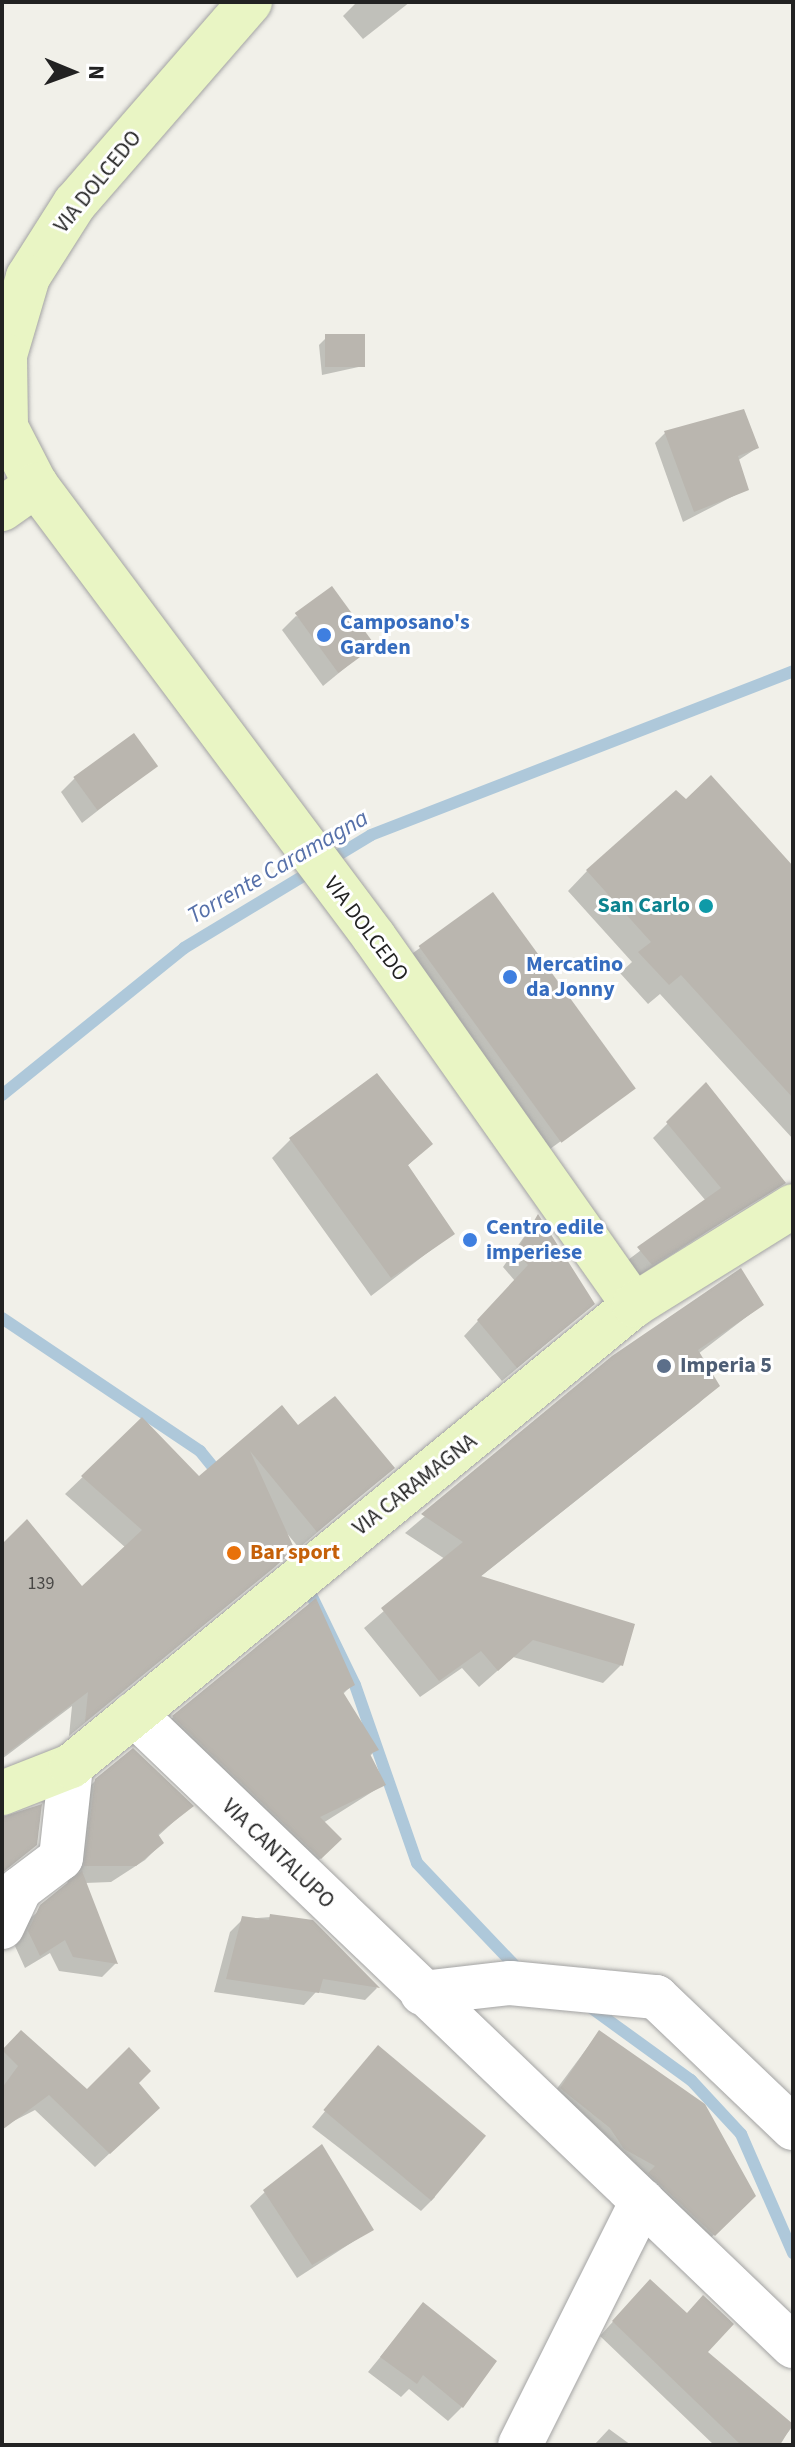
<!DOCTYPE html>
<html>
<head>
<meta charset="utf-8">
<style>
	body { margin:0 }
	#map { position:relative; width:795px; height:2447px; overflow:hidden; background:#f1f0e9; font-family:"Source Sans 3",sans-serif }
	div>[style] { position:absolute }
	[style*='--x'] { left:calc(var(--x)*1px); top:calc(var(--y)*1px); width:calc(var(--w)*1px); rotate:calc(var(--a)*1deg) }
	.shadow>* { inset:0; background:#0003; transform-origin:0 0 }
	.stream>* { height:12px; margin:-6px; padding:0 6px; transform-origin:6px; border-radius:6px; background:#aec8da }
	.building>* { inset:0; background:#bab6af; transform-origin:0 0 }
	.roads { filter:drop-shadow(0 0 2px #a3a3a3) drop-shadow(0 0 2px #a3a3a3) }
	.street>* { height:44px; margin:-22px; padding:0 22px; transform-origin:22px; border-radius:22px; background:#fff }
	.secondary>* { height:44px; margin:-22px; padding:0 22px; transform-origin:22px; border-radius:22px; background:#e9f5c4 }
	.dots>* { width:22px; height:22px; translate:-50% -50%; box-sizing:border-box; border:4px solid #fff; border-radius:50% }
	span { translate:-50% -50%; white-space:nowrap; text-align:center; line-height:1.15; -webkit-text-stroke:6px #fff; paint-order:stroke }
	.number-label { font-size:18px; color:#484745 }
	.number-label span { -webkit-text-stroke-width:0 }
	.street-label { font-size:22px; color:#222 }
	.shop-label { font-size:22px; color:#366cbe; font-weight:700 }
	.left { translate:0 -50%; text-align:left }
	.culture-label { font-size:22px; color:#0d838f; font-weight:700 }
	.right { translate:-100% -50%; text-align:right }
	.service-label { font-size:22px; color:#4e5e75; font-weight:700 }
	.food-label { font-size:22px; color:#c56008; font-weight:700 }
	.water-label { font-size:24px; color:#5670a9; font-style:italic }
	.frame { position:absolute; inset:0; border:4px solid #222; pointer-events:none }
	.north { position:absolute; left:32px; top:32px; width:80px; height:80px; -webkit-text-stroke:6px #fff; paint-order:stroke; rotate:91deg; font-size:22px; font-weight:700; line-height:32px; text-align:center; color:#222 }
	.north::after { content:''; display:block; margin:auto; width:28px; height:36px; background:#222; clip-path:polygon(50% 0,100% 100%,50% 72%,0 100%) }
</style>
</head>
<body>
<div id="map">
	<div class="shadow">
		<i style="clip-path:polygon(357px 2px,410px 2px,363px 39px,343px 16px)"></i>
		<i style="clip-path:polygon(326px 338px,363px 366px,322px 375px,319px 345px)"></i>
		<i style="clip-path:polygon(665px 433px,757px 448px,737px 461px,747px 489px,683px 522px,655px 443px)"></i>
		<i style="clip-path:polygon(296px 616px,373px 645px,323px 686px,282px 630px)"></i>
		<i style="clip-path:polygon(155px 766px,82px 823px,61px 792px,75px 778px)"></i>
		<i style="clip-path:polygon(793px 869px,793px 1139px,660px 994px,648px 1004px,620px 973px,632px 962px,568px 891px,587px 871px)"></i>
		<i style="left:493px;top:895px;width:239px;height:118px;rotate:54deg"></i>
		<i style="clip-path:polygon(706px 1085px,783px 1183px,637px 1277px,624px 1263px,706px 1201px,653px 1138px)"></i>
		<i style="clip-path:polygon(291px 1139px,430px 1144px,406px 1167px,452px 1234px,371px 1296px,272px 1158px)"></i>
		<i style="clip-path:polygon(538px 1217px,593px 1304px,502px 1381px,464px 1336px,515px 1281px,503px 1267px)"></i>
		<i style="clip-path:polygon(762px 1305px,698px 1354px,717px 1385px,699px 1403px,480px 1577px,621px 1665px,603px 1683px,513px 1657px,479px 1687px,462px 1668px,420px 1697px,364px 1628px,445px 1559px,405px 1533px,613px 1357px)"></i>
		<i style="clip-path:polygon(281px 1408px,298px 1428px,393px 1468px,299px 1548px,285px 1531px,292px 1550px,275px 1567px,69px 1736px,72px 1706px,2px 1759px,2px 1546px,81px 1589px,126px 1548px,65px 1494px,142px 1420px,199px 1478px)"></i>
		<i style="clip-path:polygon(353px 1684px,342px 1695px,377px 1749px,369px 1757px,383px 1785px,323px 1823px,321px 1858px,301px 1876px,155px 1735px,173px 1717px)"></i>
		<i style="clip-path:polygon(96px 1780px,191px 1806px,158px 1836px,162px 1843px,145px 1860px,111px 1882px,85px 1883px,116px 1963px,102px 1977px,59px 1971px,50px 1953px,25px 1968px,15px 1946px,26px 1922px,67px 1886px,78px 1798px)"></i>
		<i style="clip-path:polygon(271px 1917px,312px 1922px,377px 1988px,365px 2000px,316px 1992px,304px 2005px,214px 1992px,230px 1932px,243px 1919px)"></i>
		<i style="clip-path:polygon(599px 2032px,754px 2196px,696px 2252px,544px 2106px)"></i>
		<i style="clip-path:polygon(21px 2033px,87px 2092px,136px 2083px,143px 2122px,95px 2167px,35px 2110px,2px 2127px,2px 2052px)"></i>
		<i style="clip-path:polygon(378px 2047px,435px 2197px,421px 2211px,312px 2127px)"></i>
		<i style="clip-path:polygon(265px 2192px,371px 2230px,297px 2278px,250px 2206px)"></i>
		<i style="clip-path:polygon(636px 2296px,686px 2315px,705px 2352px,793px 2426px,778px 2445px,714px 2445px,600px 2336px)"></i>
		<i style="clip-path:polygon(423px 2305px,462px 2407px,448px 2421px,409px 2389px,401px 2397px,368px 2372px)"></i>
		<i style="clip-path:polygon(609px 2429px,631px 2445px,594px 2445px)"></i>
	</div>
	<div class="stream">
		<i style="--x:2;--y:1095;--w:234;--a:-38.9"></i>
		<i style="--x:184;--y:948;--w:218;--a:-31.1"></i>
		<i style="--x:371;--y:835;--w:453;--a:-21.2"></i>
		<i style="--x:2;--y:1318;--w:239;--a:33.9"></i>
		<i style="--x:200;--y:1451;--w:33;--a:51"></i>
		<i style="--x:305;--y:1582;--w:114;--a:64.1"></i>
		<i style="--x:355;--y:1685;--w:188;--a:70.8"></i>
		<i style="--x:417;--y:1863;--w:145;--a:46.4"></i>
		<i style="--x:590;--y:2007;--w:125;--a:35.9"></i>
		<i style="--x:691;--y:2080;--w:74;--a:47.2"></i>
		<i style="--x:741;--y:2134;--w:130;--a:66.4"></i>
	</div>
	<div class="building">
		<i style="left:365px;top:334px;width:33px;height:40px;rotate:90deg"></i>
		<i style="clip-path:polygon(744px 409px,759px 448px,738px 456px,749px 490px,694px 512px,664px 431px)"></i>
		<i style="left:332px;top:586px;width:74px;height:46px;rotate:54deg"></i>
		<i style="left:134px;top:733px;width:41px;height:75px;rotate:54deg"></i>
		<i style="clip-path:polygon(711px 775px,793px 866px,793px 1098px,681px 975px,669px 985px,638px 952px,651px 942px,586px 870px,676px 790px,686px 799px)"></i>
		<i style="left:493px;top:892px;width:243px;height:92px;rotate:54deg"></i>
		<i style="clip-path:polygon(377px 1073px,433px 1144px,408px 1165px,455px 1234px,391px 1278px,289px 1138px)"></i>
		<i style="clip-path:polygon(706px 1082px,786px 1183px,652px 1265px,637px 1247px,721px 1188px,666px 1122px)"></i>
		<i style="clip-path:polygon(538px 1214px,595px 1304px,517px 1368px,477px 1320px,528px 1265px,516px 1252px)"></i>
		<i style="clip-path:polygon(741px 1268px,764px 1305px,698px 1350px,720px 1386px,481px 1576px,635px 1624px,623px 1666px,533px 1640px,498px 1671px,481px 1651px,439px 1681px,381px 1608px,463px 1542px,421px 1514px,612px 1356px)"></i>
		<i style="clip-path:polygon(335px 1396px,395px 1468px,317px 1532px,250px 1451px,295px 1550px,85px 1722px,88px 1692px,2px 1757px,2px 1544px,27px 1519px,82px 1586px,142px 1530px,81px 1476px,142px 1417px,199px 1476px,282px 1405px,298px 1425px)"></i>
		<i style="clip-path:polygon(316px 1598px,355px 1685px,343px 1692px,379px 1750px,370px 1754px,386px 1785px,320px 1817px,342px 1839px,321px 1859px,172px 1716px)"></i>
		<i style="clip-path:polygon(133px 1748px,194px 1806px,158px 1834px,164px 1843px,136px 1866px,84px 1866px,95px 1779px)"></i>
		<i style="clip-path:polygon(42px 1804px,37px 1845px,2px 1873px,2px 1817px)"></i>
		<i style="clip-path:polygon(82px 1871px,118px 1964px,73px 1957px,65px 1940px,40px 1956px,28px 1931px,40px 1905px)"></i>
		<i style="clip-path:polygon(270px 1914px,313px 1920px,380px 1988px,323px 1979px,319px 1993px,226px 1979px,242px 1916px,269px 1920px)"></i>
		<i style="clip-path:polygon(21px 2030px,87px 2089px,129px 2047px,151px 2071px,139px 2083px,160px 2108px,110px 2154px,49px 2095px,2px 2130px,2px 2088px,18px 2066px,2px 2050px)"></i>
		<i style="clip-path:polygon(599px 2030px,705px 2104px,756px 2196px,715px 2236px,648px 2173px,655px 2166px,624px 2149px,610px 2128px,560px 2088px)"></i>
		<i style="left:378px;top:2045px;width:141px;height:85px;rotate:40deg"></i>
		<i style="clip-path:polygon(322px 2144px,374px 2230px,312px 2265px,263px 2190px)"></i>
		<i style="clip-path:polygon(650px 2279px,687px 2313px,703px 2295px,734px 2324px,708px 2352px,793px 2424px,780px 2445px,741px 2445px,612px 2321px)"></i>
		<i style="clip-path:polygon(423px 2302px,497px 2361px,463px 2408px,423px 2375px,417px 2384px,380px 2357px)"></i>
	</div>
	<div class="roads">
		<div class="street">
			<i style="--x:134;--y:1714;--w:913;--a:43.8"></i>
			<i style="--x:2;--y:1927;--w:42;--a:-64.7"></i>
			<i style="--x:20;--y:1889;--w:51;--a:-37.1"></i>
			<i style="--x:61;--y:1858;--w:93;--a:-83.8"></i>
			<i style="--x:422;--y:1993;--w:89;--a:-6.5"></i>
			<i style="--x:510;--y:1983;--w:147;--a:5.5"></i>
			<i style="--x:656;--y:1997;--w:190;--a:43.7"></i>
			<i style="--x:520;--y:2445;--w:273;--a:-63.4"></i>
		</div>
		<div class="secondary">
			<i style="--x:250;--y:2;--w:267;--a:131"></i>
			<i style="--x:75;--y:203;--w:88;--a:122.4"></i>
			<i style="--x:28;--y:277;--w:81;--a:106.4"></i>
			<i style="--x:5;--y:355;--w:72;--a:89.2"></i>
			<i style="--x:6;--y:427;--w:65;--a:62.7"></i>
			<i style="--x:36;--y:485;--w:564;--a:53.21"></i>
			<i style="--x:374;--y:937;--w:451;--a:54.8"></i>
			<i style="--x:2;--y:509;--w:42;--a:-35.2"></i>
			<i style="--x:2;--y:1793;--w:74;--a:-21.4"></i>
			<i style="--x:71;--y:1766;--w:728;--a:-39.31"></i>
			<i style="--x:634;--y:1305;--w:187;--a:-31.9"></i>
		</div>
	</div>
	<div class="dots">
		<i style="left:324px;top:635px;background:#3f7fe0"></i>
		<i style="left:706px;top:906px;background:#0f9aa8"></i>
		<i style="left:510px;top:977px;background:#3f7fe0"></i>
		<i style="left:470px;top:1240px;background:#3f7fe0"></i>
		<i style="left:664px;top:1366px;background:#5c6f8a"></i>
		<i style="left:234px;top:1553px;background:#e8710a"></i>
	</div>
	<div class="number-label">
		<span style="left:41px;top:1584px">139</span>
	</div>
	<div class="street-label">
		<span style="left:98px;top:182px;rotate:-51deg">VIA DOLCEDO</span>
		<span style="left:366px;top:929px;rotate:53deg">VIA DOLCEDO</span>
		<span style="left:415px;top:1485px;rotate:-38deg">VIA CARAMAGNA</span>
		<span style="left:278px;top:1854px;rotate:44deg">VIA CANTALUPO</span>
	</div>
	<div class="shop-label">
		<span class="left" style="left:340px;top:635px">Camposano's<br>Garden</span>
		<span class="left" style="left:526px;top:977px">Mercatino<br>da Jonny</span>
		<span class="left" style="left:486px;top:1240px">Centro edile<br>imperiese</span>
	</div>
	<div class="culture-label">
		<span class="right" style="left:690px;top:906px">San Carlo</span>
	</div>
	<div class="service-label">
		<span class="left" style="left:680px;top:1366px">Imperia 5</span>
	</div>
	<div class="food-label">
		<span class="left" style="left:250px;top:1553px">Bar sport</span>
	</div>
	<div class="water-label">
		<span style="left:278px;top:867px;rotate:-30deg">Torrente Caramagna</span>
	</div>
	<div class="frame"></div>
	<div class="north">N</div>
</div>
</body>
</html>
